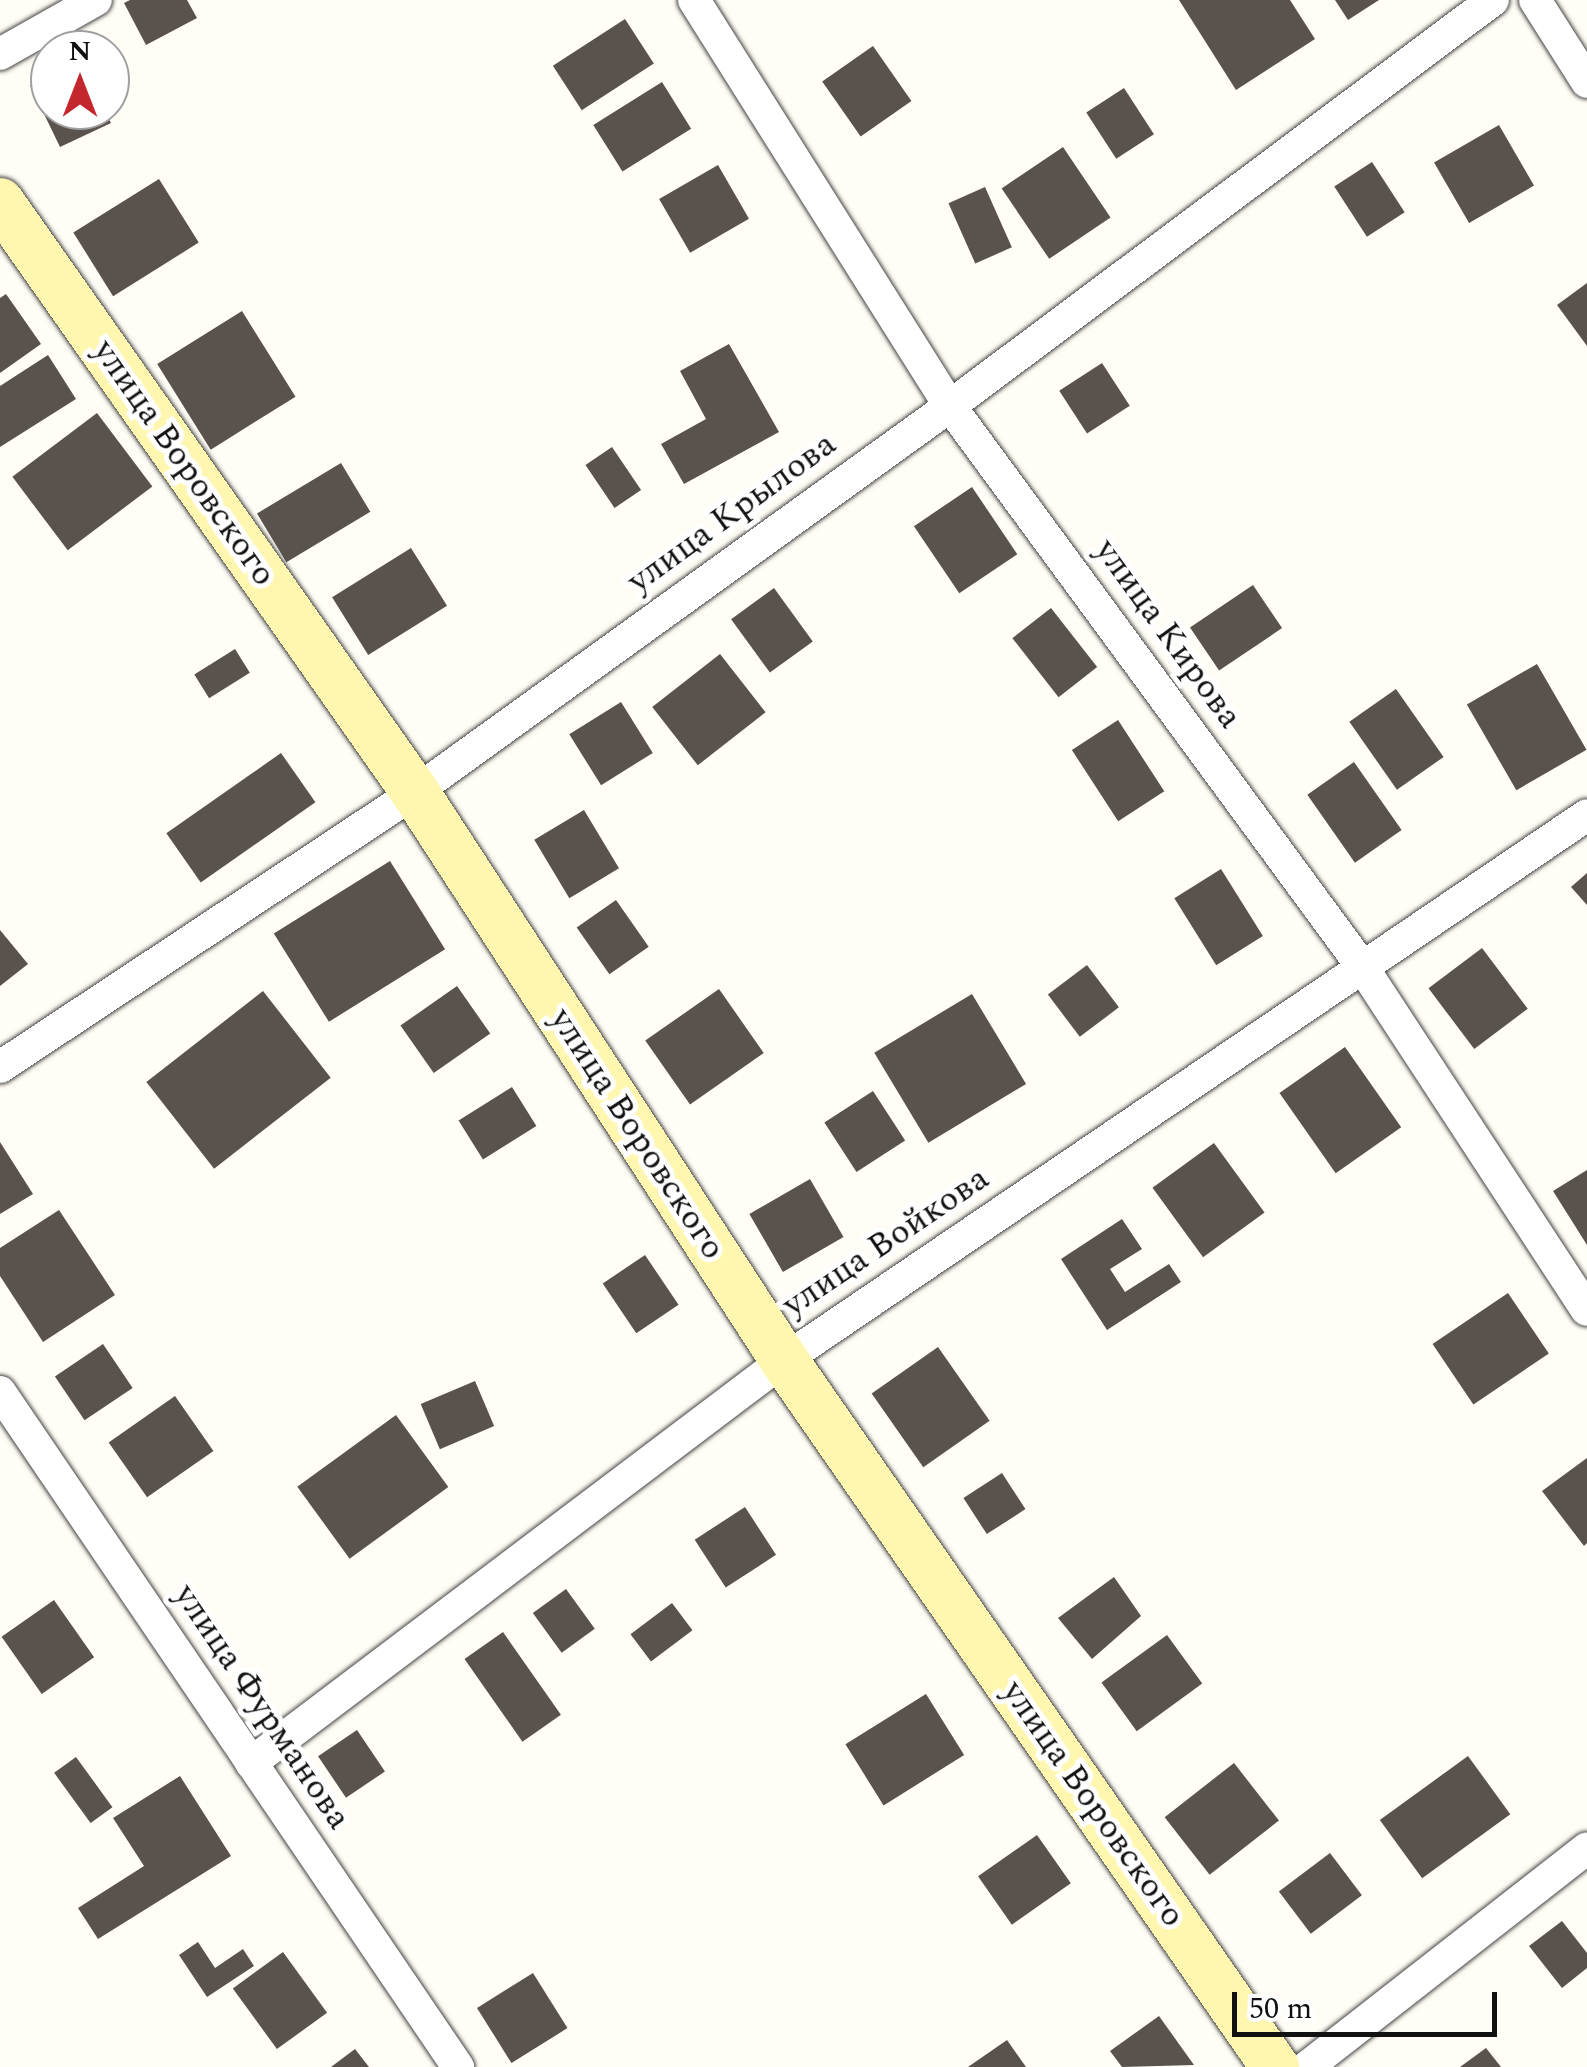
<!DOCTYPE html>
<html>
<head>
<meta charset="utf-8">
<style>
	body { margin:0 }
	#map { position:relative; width:1587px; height:2067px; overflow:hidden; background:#fffdf5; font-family:Spectral,serif }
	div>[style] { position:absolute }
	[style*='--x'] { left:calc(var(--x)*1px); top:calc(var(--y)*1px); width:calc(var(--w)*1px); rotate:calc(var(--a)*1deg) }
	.building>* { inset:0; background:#5a524d; transform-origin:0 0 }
	.roads { filter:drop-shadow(0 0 2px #444) drop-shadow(0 0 2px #444) }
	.street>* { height:32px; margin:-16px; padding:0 16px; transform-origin:16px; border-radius:16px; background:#fff }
	.secondary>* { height:48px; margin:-24px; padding:0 24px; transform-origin:24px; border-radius:24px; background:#fff6b0 }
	span { translate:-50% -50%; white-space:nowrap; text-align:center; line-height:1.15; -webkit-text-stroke:10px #fff; paint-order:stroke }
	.street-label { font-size:35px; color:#111 }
	.north { position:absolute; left:30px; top:30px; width:100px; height:100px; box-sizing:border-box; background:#fff; border:2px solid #a0a0a0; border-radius:50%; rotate:0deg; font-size:28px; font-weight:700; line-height:40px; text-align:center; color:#111 }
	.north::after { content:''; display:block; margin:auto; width:35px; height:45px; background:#c4262e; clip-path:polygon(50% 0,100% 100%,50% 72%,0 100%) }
	.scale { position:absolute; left:1232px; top:1992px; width:265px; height:45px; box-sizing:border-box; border:5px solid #111; border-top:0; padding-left:12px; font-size:30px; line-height:35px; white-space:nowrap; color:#111; -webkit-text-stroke:8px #fff; paint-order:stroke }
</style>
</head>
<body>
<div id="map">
	<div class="building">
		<i style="clip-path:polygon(130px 0,187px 0,197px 18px,146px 45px,124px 3px)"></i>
		<i style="clip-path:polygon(1179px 0,1290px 0,1315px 39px,1236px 90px)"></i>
		<i style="clip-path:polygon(1335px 0,1379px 0,1348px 20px)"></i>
		<i style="left:625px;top:19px;width:53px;height:86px;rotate:57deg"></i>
		<i style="left:873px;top:46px;width:67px;height:62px;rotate:55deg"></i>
		<i style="clip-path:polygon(50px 75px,50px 110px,104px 110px,111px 123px,60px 147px,30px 85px)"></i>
		<i style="left:662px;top:82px;width:55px;height:81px;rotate:58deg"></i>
		<i style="left:1124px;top:88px;width:55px;height:45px;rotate:57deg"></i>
		<i style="left:1499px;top:125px;width:70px;height:75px;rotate:60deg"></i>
		<i style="left:1063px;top:147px;width:85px;height:74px;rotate:56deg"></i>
		<i style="left:1372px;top:162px;width:60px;height:45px;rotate:57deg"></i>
		<i style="left:718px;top:165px;width:62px;height:68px;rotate:60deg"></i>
		<i style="left:159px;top:179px;width:75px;height:101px;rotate:58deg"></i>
		<i style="left:985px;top:187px;width:66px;height:40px;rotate:66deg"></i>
		<i style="clip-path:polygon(1587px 283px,1587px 346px,1557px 305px)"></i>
		<i style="clip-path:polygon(6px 294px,41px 344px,0 373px,0 298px)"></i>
		<i style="left:242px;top:311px;width:101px;height:100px;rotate:58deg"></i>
		<i style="clip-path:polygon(729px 344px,779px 432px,684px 484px,661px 444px,706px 419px,680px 371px)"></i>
		<i style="clip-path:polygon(48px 355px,76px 399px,0 447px,0 386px)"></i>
		<i style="left:1102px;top:363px;width:51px;height:51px;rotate:57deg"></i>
		<i style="left:97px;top:413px;width:92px;height:106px;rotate:53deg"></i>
		<i style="left:612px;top:447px;width:52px;height:32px;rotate:56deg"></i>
		<i style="left:341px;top:463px;width:57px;height:98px;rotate:59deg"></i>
		<i style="left:972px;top:487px;width:81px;height:70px;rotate:56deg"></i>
		<i style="left:411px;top:548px;width:68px;height:93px;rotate:58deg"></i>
		<i style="left:1253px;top:585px;width:52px;height:76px;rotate:56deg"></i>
		<i style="left:774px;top:588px;width:66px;height:53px;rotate:54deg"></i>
		<i style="left:1051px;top:608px;width:75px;height:49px;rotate:52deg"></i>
		<i style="left:235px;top:649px;width:28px;height:48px;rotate:58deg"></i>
		<i style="left:720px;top:654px;width:74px;height:86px;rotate:52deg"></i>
		<i style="left:1537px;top:664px;width:99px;height:81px;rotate:60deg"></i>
		<i style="left:1396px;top:689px;width:83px;height:57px;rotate:55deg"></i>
		<i style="left:621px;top:702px;width:60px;height:61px;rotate:58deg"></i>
		<i style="left:1118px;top:720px;width:85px;height:55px;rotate:57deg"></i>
		<i style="left:281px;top:753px;width:60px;height:140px;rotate:55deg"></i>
		<i style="left:1354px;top:762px;width:83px;height:57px;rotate:55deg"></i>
		<i style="left:584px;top:810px;width:68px;height:58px;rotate:59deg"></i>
		<i style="left:390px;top:861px;width:104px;height:137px;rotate:58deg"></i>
		<i style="left:1221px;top:869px;width:79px;height:55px;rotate:58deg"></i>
		<i style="clip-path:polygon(1587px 873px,1587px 905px,1571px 887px)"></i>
		<i style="left:616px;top:900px;width:57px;height:48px;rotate:55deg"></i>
		<i style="clip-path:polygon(0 930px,28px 964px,0 986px)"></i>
		<i style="left:1482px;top:948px;width:76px;height:67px;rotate:53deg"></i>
		<i style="left:1087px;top:965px;width:53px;height:49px;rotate:53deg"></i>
		<i style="left:457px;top:986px;width:58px;height:69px;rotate:55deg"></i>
		<i style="left:719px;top:989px;width:78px;height:90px;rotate:55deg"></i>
		<i style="left:263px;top:991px;width:110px;height:148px;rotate:52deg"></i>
		<i style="left:972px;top:994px;width:105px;height:114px;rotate:59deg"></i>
		<i style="left:1345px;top:1047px;width:98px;height:80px;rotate:55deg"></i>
		<i style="left:512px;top:1087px;width:46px;height:63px;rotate:58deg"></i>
		<i style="left:873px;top:1091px;width:59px;height:58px;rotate:57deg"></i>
		<i style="clip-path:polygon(0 1142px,33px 1194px,0 1214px)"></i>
		<i style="left:1214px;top:1143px;width:86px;height:76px;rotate:54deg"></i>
		<i style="clip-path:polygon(1587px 1170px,1587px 1245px,1553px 1191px)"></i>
		<i style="left:810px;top:1179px;width:67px;height:70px;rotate:60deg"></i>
		<i style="clip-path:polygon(59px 1210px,115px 1295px,43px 1342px,0 1276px,0 1248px)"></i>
		<i style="clip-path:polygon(1122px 1219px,1142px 1249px,1110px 1269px,1125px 1292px,1169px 1264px,1181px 1282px,1107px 1330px,1061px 1259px)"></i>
		<i style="left:645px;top:1255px;width:60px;height:51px;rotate:56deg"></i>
		<i style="left:1508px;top:1293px;width:73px;height:91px;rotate:56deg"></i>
		<i style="left:103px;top:1344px;width:53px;height:58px;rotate:56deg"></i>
		<i style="left:938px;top:1347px;width:90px;height:81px;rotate:55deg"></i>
		<i style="left:475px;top:1381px;width:49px;height:59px;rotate:67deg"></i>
		<i style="left:175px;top:1396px;width:67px;height:81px;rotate:55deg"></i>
		<i style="left:396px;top:1415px;width:89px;height:122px;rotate:54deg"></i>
		<i style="clip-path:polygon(1587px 1458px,1587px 1543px,1584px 1546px,1542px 1491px)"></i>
		<i style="left:1002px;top:1473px;width:43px;height:46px;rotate:57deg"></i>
		<i style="left:745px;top:1507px;width:57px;height:60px;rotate:57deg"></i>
		<i style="clip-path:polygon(1114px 1577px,1141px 1616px,1092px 1659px,1058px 1618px)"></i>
		<i style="left:566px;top:1589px;width:49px;height:41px;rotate:54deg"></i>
		<i style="left:54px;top:1600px;width:70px;height:64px;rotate:55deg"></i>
		<i style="left:672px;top:1603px;width:34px;height:52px;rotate:53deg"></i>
		<i style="left:503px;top:1632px;width:101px;height:47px;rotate:55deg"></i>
		<i style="left:1167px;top:1635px;width:60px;height:81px;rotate:54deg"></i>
		<i style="left:926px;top:1694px;width:72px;height:95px;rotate:58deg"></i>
		<i style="left:357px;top:1730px;width:50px;height:47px;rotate:56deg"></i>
		<i style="left:1468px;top:1756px;width:72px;height:109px;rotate:54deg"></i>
		<i style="left:76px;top:1757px;width:62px;height:27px;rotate:54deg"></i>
		<i style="left:1234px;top:1763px;width:73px;height:88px;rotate:52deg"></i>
		<i style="clip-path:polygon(180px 1776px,231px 1856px,98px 1939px,78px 1908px,144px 1866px,113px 1818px)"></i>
		<i style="left:1037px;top:1835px;width:59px;height:72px;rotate:55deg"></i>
		<i style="left:1330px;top:1853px;width:53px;height:64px;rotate:53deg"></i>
		<i style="clip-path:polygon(1562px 1921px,1587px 1953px,1587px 1968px,1562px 1988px,1529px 1946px)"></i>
		<i style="clip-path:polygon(198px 1942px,215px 1968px,243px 1949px,254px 1966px,207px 1997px,179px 1955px)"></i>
		<i style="left:283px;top:1952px;width:75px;height:62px;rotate:54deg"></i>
		<i style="left:533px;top:1973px;width:65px;height:66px;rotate:58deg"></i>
		<i style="clip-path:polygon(1159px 2016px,1194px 2065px,1122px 2067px,1110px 2051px)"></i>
		<i style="clip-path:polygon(1007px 2040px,1026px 2067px,968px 2067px)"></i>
		<i style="clip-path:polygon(1486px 2048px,1501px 2067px,1460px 2067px)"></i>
		<i style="clip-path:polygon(355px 2049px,369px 2067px,331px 2067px)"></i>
	</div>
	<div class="roads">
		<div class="street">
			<i style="--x:694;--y:0;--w:480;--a:57.8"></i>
			<i style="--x:950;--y:406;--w:694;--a:53.68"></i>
			<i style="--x:1361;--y:965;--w:412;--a:56.8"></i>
			<i style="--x:1535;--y:0;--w:97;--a:57.6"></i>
			<i style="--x:0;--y:54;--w:110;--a:-29.4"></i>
			<i style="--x:0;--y:1067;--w:498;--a:-33.5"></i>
			<i style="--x:415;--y:792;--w:660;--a:-35.81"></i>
			<i style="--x:950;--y:406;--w:678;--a:-36.79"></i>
			<i style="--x:0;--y:1392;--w:816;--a:55.84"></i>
			<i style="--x:251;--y:1763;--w:668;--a:-37.09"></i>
			<i style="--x:784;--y:1360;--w:970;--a:-34.16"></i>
			<i style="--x:1307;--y:2067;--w:355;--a:-38"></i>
		</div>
		<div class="secondary">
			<i style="--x:0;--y:202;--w:721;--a:54.88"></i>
			<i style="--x:415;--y:792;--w:677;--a:56.99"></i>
			<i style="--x:784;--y:1360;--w:861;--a:55.22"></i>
		</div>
	</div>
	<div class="street-label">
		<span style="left:184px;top:463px;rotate:55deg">улица Воровского</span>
		<span style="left:732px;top:513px;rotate:-36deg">улица Крылова</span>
		<span style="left:1168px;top:634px;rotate:54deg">улица Кирова</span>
		<span style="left:637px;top:1134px;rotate:57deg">улица Воровского</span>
		<span style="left:886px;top:1242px;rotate:-34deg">улица Войкова</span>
		<span style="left:262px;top:1707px;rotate:56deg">улица Фурманова</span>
		<span style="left:1093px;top:1804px;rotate:55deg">улица Воровского</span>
	</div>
	<div class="north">N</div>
	<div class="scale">50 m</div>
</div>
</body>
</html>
